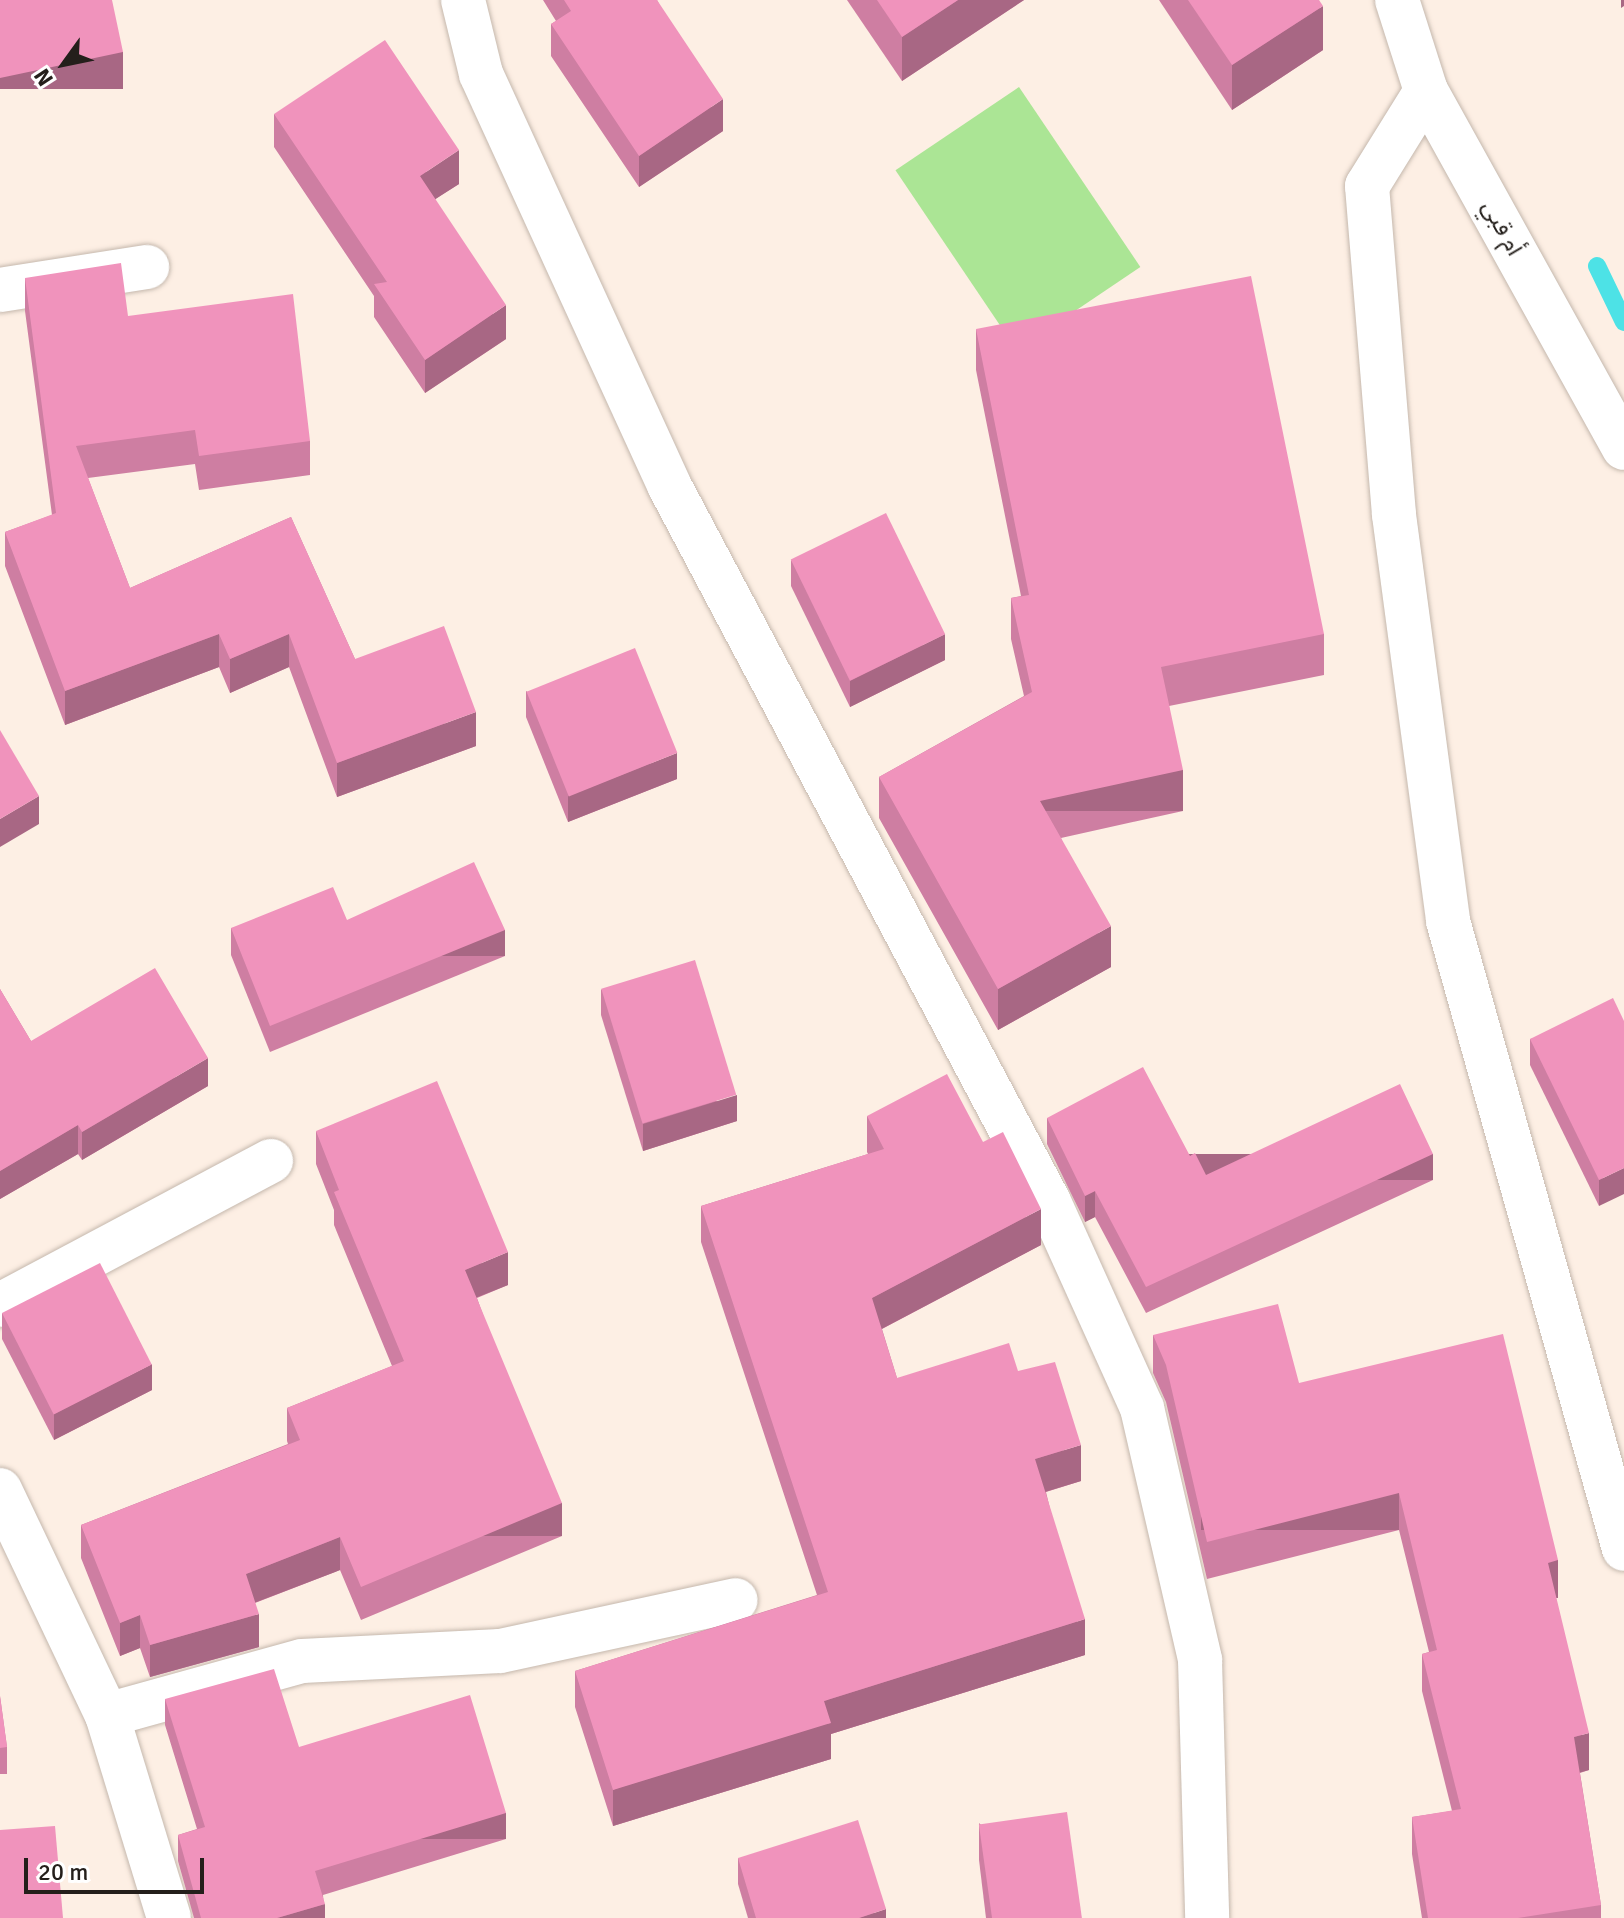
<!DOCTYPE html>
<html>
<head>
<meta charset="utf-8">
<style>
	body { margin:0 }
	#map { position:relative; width:1624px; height:1918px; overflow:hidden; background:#fdefe4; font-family:Signika,"Noto Sans Arabic",sans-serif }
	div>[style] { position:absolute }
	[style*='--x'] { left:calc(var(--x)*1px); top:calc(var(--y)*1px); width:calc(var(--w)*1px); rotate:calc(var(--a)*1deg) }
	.green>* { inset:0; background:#abe595; transform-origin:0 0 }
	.stream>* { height:18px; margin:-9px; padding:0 9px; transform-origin:9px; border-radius:9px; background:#4de2e6 }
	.roads { filter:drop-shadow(0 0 2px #c5b8ad) drop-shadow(0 0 2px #c5b8ad) }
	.minor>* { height:44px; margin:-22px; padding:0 22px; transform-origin:22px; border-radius:22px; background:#fff }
	.wall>* { inset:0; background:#ce7ea2 }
	.shaded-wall>* { inset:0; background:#a86784; transform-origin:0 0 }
	.building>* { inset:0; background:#f093bc; transform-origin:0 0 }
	span { translate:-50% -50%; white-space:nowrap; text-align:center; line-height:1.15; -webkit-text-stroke:7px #fff; paint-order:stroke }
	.street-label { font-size:24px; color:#241f1b }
	.north { position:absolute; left:24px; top:24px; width:80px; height:80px; -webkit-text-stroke:6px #fff; paint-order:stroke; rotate:237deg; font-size:22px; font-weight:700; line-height:32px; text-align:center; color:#241f1b }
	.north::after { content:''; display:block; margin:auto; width:28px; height:36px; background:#241f1b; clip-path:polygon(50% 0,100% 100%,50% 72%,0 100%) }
	.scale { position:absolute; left:24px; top:1858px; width:180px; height:36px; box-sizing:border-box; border:4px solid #241f1b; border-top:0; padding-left:10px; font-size:24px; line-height:28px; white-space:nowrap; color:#241f1b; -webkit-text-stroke:6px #fff; paint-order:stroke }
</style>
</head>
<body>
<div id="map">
	<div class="green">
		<i style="left:1019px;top:87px;width:217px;height:149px;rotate:56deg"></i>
	</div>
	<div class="stream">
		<i style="--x:1597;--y:266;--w:62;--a:64.3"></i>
	</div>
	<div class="roads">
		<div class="minor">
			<i style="--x:463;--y:0;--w:76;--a:76.3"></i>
			<i style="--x:481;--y:74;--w:452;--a:65.4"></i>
			<i style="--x:669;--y:485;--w:811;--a:62.08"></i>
			<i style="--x:1049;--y:1202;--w:226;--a:65.7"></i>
			<i style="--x:1142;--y:1408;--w:259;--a:77"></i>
			<i style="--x:1200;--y:1660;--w:258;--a:88.4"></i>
			<i style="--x:1397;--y:0;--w:96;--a:72.3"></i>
			<i style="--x:1426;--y:91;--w:408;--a:61"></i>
			<i style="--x:1426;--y:91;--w:112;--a:121.8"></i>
			<i style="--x:1367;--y:186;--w:330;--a:85.3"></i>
			<i style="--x:1394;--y:515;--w:410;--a:82.4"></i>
			<i style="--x:1448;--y:921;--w:652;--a:74.34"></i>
			<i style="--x:0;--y:290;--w:149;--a:-8.9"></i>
			<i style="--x:0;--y:1305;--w:307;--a:-28"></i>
			<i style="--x:0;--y:1490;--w:249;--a:64.6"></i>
			<i style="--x:107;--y:1715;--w:212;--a:73"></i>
			<i style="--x:107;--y:1715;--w:202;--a:-15.5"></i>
			<i style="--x:302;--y:1661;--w:198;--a:-2.9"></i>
			<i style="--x:500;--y:1651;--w:241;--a:-12.2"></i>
		</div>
	</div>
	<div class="wall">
		<i style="clip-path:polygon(543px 0,657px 0,723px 131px,639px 187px,551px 56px,551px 24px,556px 21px)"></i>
		<i style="clip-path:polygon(847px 0,1024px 0,902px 81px)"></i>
		<i style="clip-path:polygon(1159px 0,1319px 0,1323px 50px,1232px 110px)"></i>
		<i style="clip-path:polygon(274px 114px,459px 184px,435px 199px,506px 339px,425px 393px,374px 317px,374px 296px,274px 147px)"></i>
		<i style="clip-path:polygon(25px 278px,128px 316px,310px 441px,310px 475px,199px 490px,195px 464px,88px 478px,130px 588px,291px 517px,355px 659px,476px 746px,337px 797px,289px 667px,230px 693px,219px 667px,65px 725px,5px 566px,5px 532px,52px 515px,25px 311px)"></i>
		<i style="clip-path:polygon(976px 329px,1324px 634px,1324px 675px,1169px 706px,1183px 811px,1061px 838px,1111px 967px,998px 1030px,879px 818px,879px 777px,1024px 696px,1011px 639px,1011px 598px,1021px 596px,976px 370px)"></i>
		<i style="clip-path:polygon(791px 560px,945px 660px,850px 707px,791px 586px)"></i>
		<i style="clip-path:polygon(526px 691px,677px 779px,568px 822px,526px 717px)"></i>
		<i style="clip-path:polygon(347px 920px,505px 956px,270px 1052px,231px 955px,231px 928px)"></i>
		<i style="clip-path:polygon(0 989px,31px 1041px,208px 1086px,82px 1160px,78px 1154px,0 1199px)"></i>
		<i style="clip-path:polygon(601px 989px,737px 1121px,643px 1151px,601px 1015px)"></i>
		<i style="clip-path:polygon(1624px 1021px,1599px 1206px,1530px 1065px,1530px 1039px)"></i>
		<i style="clip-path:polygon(867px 1116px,983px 1142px,1041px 1245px,882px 1329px,897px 1378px,1018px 1371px,1081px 1481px,1046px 1492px,1085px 1655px,831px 1734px,831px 1759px,613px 1826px,575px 1707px,575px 1671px,817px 1595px,701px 1242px,701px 1206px,868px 1154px,867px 1152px)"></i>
		<i style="clip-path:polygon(1047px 1118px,1190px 1156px,1206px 1175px,1433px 1180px,1146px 1313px,1095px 1217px,1085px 1222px,1047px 1144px)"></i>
		<i style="clip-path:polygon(316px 1131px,508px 1285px,477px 1298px,562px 1536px,361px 1620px,340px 1570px,255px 1603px,259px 1647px,150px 1677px,140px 1648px,120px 1656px,81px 1558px,81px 1525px,288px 1444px,287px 1441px,287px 1408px,392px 1366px,334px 1225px,334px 1210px,316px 1164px)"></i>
		<i style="clip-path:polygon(2px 1313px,152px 1390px,54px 1440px,2px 1339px)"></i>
		<i style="clip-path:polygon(1153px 1335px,1299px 1383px,1558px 1598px,1556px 1598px,1589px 1770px,1580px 1773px,1601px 1905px,1601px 1918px,1422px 1918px,1412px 1854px,1412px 1817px,1452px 1811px,1422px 1691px,1422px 1654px,1429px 1652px,1399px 1530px,1207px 1579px,1166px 1402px,1153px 1373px)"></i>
		<i style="clip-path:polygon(0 1696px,7px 1747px,7px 1774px,0 1774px)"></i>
		<i style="clip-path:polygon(165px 1699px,299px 1747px,506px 1839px,323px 1895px,325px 1918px,194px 1918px,178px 1861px,178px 1835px,197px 1829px,165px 1725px)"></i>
		<i style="clip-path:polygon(979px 1823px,1081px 1918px,986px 1918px,979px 1860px)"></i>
		<i style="clip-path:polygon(738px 1858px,886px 1918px,748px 1918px,738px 1884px)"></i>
	</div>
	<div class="shaded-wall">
		<i style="clip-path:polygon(958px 0,1024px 0,902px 81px,902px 37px)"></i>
		<i style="clip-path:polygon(1621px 0,1624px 0,1624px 6px,1621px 8px)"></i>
		<i style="clip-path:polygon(1323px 6px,1323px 50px,1232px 110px,1232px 65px)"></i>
		<i style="left:123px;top:52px;width:37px;height:126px;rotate:90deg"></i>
		<i style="clip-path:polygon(723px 99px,723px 131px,639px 187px,639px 156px)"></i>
		<i style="clip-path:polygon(459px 150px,459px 184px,420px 209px,420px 176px)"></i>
		<i style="clip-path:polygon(506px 305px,506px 339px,425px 393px,425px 360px)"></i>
		<i style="clip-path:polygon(219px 634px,219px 667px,65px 725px,65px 691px)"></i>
		<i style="clip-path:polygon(289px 634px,289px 667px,230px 693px,230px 659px)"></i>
		<i style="clip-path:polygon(945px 634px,945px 660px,850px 707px,850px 681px)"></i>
		<i style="clip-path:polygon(476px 712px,476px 746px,337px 797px,337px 763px)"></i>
		<i style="clip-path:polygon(677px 753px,677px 779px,568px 822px,568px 796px)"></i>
		<i style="left:1183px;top:770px;width:41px;height:146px;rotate:90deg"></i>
		<i style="clip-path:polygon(39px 796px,39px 824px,0 847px,0 819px)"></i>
		<i style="clip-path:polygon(1111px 926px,1111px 967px,998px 1030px,998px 989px)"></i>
		<i style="left:505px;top:930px;width:26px;height:254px;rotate:90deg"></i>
		<i style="clip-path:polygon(208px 1058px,208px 1086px,82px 1160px,82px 1132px)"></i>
		<i style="clip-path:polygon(737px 1095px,737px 1121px,643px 1151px,643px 1124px)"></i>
		<i style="clip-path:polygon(78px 1125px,78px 1154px,0 1199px,0 1171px)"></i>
		<i style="left:1433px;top:1154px;width:26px;height:316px;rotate:90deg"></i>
		<i style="clip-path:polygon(1624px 1168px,1624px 1194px,1599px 1206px,1599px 1180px)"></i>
		<i style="clip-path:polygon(1095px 1191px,1095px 1217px,1085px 1222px,1085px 1196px)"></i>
		<i style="clip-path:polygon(1041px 1209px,1041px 1245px,872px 1334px,872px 1298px)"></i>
		<i style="clip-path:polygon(508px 1252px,508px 1285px,465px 1302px,465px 1270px)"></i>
		<i style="clip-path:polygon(152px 1364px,152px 1390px,54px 1440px,54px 1414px)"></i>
		<i style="clip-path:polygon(1081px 1445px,1081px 1481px,1035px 1495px,1035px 1459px)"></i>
		<i style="left:1399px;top:1493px;width:37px;height:198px;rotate:90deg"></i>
		<i style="left:562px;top:1503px;width:33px;height:218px;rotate:90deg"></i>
		<i style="clip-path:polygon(340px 1537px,340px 1570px,246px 1606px,246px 1574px)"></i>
		<i style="left:1558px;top:1560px;width:38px;height:10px;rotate:90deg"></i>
		<i style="clip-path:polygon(259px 1614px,259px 1647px,150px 1677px,150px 1645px)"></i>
		<i style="clip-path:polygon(140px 1615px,140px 1648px,120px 1656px,120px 1623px)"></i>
		<i style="clip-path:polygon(1085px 1619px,1085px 1655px,831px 1734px,831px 1759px,613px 1826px,613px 1790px,824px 1701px)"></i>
		<i style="clip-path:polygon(1589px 1733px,1589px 1770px,1574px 1774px,1574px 1737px)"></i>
		<i style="left:506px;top:1813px;width:26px;height:200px;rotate:90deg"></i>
		<i style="clip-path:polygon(325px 1904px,325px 1918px,277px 1918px)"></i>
		<i style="clip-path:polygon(886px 1909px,886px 1918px,859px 1918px)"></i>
	</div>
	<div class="building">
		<i style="clip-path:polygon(0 0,112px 0,123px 52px,0 78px)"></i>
		<i style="clip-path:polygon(564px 0,657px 0,723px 99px,639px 156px,551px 24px,571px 11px)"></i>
		<i style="clip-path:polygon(877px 0,958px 0,902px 37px)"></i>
		<i style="clip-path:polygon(1188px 0,1319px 0,1323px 6px,1232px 65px)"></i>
		<i style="clip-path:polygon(385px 40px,459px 150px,420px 176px,506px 305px,425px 360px,374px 284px,387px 282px,274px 114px)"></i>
		<i style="clip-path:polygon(121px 263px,128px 316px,293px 294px,310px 441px,199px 456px,195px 430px,76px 446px,130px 588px,291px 517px,355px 659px,444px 626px,476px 712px,337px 763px,289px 634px,230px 659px,219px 634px,65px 691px,5px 532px,56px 513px,25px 278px)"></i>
		<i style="clip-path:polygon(1251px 276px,1324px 634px,1161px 667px,1183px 770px,1040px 801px,1111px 926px,998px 989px,879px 777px,1032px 692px,1011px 598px,1029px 595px,976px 329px)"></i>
		<i style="left:886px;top:513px;width:135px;height:106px;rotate:64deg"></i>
		<i style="left:635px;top:648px;width:113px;height:117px;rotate:68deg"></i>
		<i style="clip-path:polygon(0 730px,39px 796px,0 819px)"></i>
		<i style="clip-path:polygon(474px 862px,505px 930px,270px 1026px,231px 928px,333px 887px,347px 920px)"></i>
		<i style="left:695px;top:960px;width:141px;height:98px;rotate:73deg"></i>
		<i style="clip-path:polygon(155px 968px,208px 1058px,82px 1132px,78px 1125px,0 1171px,0 989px,31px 1041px)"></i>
		<i style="clip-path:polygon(1613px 998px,1624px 1021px,1624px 1168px,1599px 1180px,1530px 1039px)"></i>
		<i style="clip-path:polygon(1143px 1067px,1190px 1156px,1195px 1153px,1206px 1175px,1400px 1084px,1433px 1154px,1146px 1287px,1095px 1191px,1085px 1196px,1047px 1118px)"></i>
		<i style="clip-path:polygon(947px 1074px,983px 1142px,1003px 1132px,1041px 1209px,872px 1298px,897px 1378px,1009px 1343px,1018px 1371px,1055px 1362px,1081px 1445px,1035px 1459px,1085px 1619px,824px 1701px,831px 1723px,613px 1790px,575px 1671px,828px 1592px,701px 1206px,884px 1149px,867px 1116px)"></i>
		<i style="clip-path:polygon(437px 1081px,508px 1252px,465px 1270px,562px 1503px,361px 1587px,340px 1537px,246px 1574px,259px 1614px,150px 1645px,140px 1615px,120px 1623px,81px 1525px,300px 1440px,287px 1408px,404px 1361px,334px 1192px,339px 1190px,316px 1131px)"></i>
		<i style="left:100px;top:1263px;width:114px;height:110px;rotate:63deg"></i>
		<i style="clip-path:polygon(1278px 1304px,1299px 1383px,1503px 1334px,1558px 1560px,1548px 1563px,1589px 1733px,1574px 1737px,1601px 1905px,1518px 1918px,1428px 1918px,1412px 1817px,1461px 1809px,1422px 1654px,1437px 1650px,1399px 1493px,1207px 1542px,1166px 1365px,1153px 1335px)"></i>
		<i style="clip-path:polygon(274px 1669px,299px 1747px,470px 1695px,506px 1813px,315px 1871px,325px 1904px,277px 1918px,201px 1918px,178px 1835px,205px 1827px,165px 1699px)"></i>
		<i style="clip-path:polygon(0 1696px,7px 1747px,0 1748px)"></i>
		<i style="left:1067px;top:1812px;width:107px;height:89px;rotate:82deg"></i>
		<i style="clip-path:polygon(858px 1820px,886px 1909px,859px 1918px,756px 1918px,738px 1858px)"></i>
		<i style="clip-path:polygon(55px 1826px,63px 1918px,0 1918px,0 1830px)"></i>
	</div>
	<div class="street-label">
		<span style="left:1502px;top:228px;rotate:61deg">أم قبي</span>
	</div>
	<div class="north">N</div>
	<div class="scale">20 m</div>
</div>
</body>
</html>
